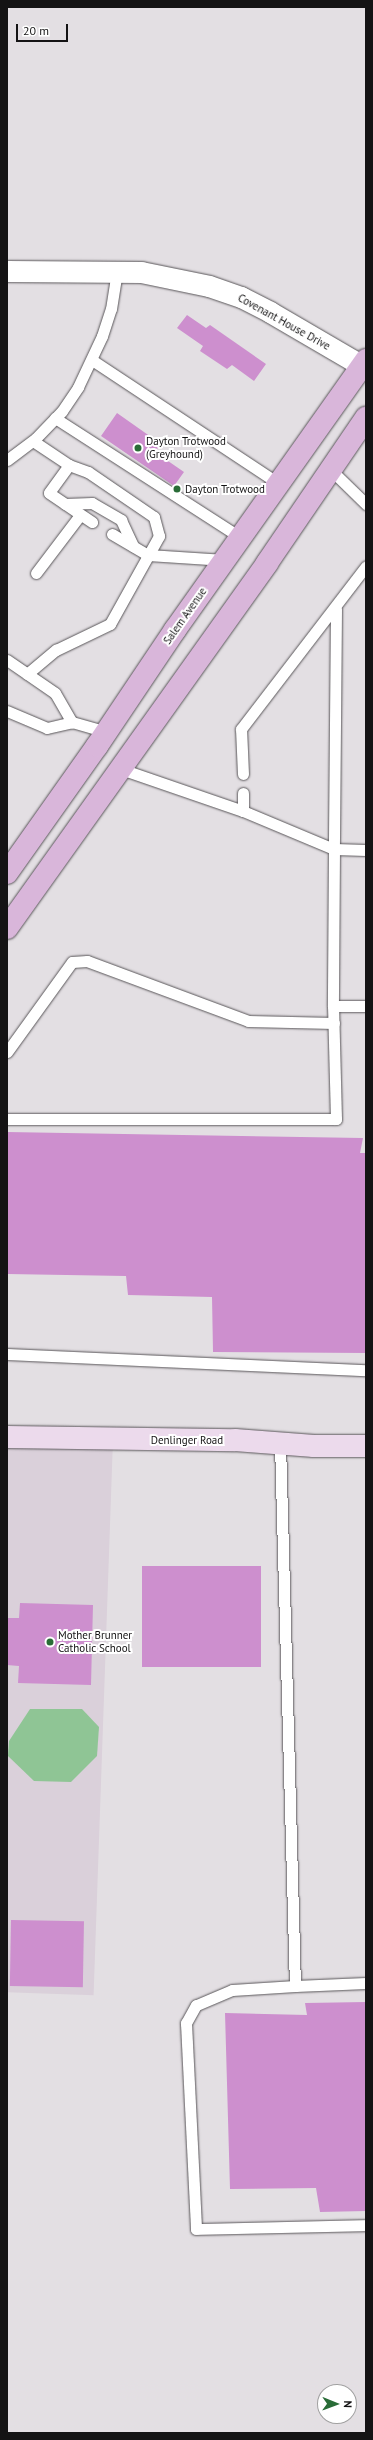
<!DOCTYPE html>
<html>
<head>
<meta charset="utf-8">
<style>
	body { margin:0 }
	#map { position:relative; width:373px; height:2440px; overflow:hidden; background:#e3dfe3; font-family:"PT Sans",sans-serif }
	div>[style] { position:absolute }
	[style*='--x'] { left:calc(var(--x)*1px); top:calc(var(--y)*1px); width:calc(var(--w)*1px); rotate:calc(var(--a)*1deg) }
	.built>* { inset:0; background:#dad0da; transform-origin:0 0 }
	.green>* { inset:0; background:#8fc595 }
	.building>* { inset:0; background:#cd8fce; transform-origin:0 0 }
	.roads { filter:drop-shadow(0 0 1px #595659) drop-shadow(0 0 1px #595659) }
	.lane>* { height:11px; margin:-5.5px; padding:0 5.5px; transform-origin:5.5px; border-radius:5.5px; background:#fff }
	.street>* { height:21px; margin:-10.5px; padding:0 10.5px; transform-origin:10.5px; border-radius:10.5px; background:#fff }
	.secondary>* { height:22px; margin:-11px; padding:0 11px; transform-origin:11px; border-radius:11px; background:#ecdaec }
	.primary>* { height:22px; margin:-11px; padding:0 11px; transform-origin:11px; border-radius:11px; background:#d9b6da }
	.dots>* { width:11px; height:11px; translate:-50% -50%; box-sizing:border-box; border:2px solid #fff; border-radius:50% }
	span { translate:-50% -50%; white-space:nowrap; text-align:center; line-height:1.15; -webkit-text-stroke:4px #fff; paint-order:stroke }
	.street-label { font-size:11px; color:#141314 }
	.poi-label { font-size:11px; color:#141314 }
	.left { translate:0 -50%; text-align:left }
	.frame { position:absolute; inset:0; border:8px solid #141314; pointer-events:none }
	.north { position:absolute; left:317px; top:2384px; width:40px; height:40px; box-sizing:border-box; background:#fff; border:1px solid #a1a1a1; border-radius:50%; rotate:91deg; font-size:11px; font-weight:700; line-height:16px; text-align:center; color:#141314 }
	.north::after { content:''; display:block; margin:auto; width:14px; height:18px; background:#296c37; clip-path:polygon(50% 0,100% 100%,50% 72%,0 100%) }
	.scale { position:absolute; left:16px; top:24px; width:52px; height:18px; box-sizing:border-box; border:2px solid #141314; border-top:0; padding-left:5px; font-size:12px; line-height:14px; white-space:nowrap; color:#141314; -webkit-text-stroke:3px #fff; paint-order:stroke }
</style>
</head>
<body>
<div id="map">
	<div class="built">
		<i style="left:7px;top:1437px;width:106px;height:555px;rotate:2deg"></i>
	</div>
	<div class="green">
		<i style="clip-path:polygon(30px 1709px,82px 1709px,99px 1727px,97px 1756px,71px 1782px,34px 1781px,8px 1756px,9px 1741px)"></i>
	</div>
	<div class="building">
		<i style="clip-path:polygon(187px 315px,206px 328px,210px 325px,266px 364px,254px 381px,232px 365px,227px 369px,200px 351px,203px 346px,177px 328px)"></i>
		<i style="clip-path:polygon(117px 413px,161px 444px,155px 452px,184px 472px,174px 486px,101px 436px)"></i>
		<i style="clip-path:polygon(7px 1132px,363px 1138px,360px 1153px,366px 1153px,366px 1353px,213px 1352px,212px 1297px,128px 1295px,126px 1276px,7px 1274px)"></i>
		<i style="left:142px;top:1566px;width:119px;height:101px"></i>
		<i style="clip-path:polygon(20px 1603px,93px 1605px,91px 1685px,18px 1683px,19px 1666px,7px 1665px,7px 1618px,19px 1618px)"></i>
		<i style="left:11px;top:1920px;width:73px;height:66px;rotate:1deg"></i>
		<i style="clip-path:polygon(366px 2002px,366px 2211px,320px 2212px,316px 2188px,230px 2189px,225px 2013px,307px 2015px,305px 2003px)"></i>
	</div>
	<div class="roads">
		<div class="lane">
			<i style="--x:92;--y:360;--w:224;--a:33.5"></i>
			<i style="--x:55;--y:418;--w:221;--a:32.8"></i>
			<i style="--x:7;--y:460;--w:36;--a:-37"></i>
			<i style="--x:36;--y:438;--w:37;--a:-46"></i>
			<i style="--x:62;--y:411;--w:29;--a:-56"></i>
			<i style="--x:78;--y:387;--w:56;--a:-64.8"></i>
			<i style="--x:102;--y:336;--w:28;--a:-72"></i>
			<i style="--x:111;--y:309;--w:38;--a:-81"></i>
			<i style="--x:69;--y:465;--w:34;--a:126"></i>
			<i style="--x:49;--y:493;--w:52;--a:34"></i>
			<i style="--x:331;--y:470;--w:49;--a:44.2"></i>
			<i style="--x:65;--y:504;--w:27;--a:-2"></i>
			<i style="--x:92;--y:503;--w:34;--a:30"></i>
			<i style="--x:121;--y:520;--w:29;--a:65"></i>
			<i style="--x:112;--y:534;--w:42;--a:30.3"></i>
			<i style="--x:148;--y:555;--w:77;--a:3.7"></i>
			<i style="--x:36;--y:573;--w:73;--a:-52.8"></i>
			<i style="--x:336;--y:609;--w:240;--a:90.5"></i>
			<i style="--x:334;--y:849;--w:32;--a:2"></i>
			<i style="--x:7;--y:660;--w:58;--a:34.5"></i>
			<i style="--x:55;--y:693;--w:34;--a:60"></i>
			<i style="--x:27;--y:674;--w:38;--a:-40"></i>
			<i style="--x:56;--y:650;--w:60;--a:-25.7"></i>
			<i style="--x:110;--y:624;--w:101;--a:-60.9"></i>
			<i style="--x:159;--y:536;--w:20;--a:-105"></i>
			<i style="--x:154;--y:517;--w:80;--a:-145.7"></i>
			<i style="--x:88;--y:472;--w:20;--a:-160"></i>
			<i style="--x:69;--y:465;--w:43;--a:-146.3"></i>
			<i style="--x:7;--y:711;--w:43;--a:23"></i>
			<i style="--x:47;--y:728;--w:26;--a:-13"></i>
			<i style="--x:72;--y:722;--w:35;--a:16"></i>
			<i style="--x:121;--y:769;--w:129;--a:19"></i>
			<i style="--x:243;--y:811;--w:99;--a:22.7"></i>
			<i style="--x:334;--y:849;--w:157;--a:90.4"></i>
			<i style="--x:333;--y:1006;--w:33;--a:0"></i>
			<i style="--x:243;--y:774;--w:45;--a:-92.5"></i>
			<i style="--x:241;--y:729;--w:205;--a:-52.5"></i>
			<i style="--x:243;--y:793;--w:18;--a:90"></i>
			<i style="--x:7;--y:1052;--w:111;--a:-54.2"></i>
			<i style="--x:72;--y:962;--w:15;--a:-4"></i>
			<i style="--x:87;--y:961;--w:172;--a:20.4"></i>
			<i style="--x:248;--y:1021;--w:86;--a:1.3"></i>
			<i style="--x:7;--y:1119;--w:329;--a:0"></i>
			<i style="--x:336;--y:1119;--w:113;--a:-91.5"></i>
			<i style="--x:7;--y:1354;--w:359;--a:2.6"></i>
			<i style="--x:280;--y:1443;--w:543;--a:88.42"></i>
			<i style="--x:295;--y:1986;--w:71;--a:-2.4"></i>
			<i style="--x:295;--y:1986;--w:63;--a:176.4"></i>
			<i style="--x:232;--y:1990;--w:39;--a:157"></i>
			<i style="--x:196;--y:2005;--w:21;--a:119"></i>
			<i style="--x:186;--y:2023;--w:206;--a:87.2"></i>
			<i style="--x:196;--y:2229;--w:170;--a:-1.3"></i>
		</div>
		<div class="street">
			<i style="--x:7;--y:271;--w:134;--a:0.4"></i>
			<i style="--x:141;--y:272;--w:69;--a:11.6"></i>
			<i style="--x:209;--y:286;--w:34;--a:19"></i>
			<i style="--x:241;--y:297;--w:33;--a:27"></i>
			<i style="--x:270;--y:312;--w:111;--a:30.3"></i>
		</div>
		<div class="secondary">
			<i style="--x:7;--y:1437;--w:228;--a:0.8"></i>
			<i style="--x:235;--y:1440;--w:79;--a:4.3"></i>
			<i style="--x:314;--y:1446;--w:52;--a:0"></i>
		</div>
		<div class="primary">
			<i style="--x:7;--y:873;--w:156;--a:-54.7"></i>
			<i style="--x:97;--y:746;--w:140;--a:-56.1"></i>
			<i style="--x:175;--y:630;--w:331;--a:-54.7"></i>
			<i style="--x:7;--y:928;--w:448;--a:-54.5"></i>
			<i style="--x:267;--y:563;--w:176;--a:-55.7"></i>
		</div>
	</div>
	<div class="dots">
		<i style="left:138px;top:448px;background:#296c37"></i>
		<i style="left:177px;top:489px;background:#296c37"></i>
		<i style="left:50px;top:1642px;background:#296c37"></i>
	</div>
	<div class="street-label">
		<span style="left:284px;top:322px;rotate:29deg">Covenant House Drive</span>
		<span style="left:185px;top:616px;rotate:-55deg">Salem Avenue</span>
		<span style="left:187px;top:1440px">Denlinger Road</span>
	</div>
	<div class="poi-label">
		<span class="left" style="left:146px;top:448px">Dayton Trotwood<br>(Greyhound)</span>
		<span class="left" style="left:185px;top:489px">Dayton Trotwood</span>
		<span class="left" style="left:58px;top:1642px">Mother Brunner<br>Catholic School</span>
	</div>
	<div class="frame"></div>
	<div class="north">N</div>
	<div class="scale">20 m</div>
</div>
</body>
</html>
